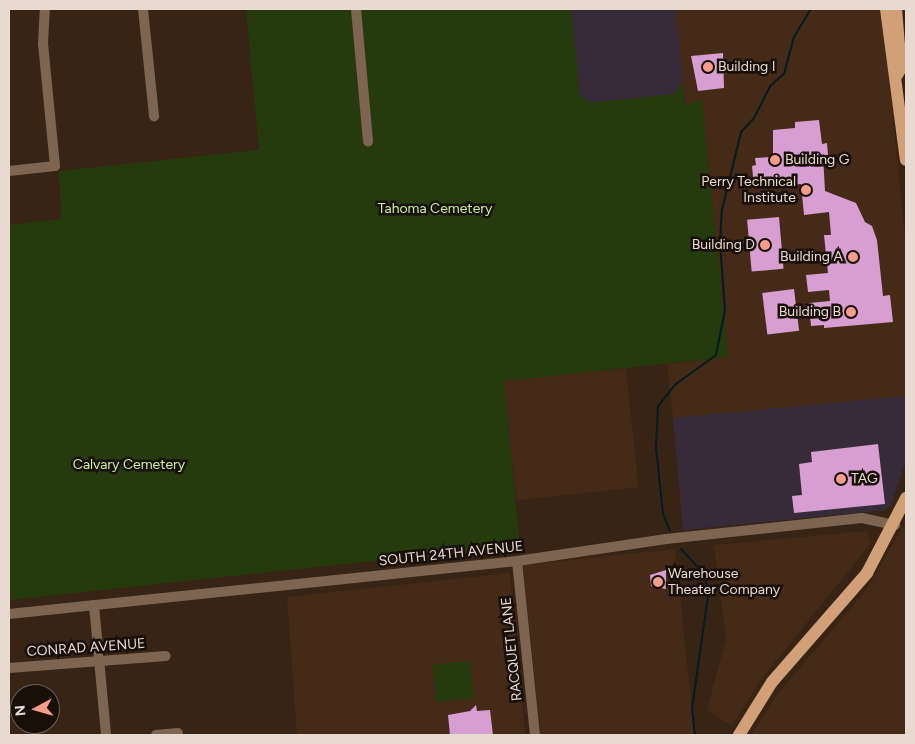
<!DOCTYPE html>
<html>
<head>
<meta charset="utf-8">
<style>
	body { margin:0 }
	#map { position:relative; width:915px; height:744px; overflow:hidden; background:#382415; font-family:Figtree,sans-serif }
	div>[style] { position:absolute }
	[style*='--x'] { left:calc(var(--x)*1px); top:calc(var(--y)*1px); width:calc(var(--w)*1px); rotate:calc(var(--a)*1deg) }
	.built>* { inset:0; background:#442a17; transform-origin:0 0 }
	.industrial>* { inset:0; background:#372b3a }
	.green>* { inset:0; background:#263b0d; transform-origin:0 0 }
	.stream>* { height:2px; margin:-1px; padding:0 1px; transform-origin:1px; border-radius:1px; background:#011c25 }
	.building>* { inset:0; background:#d79fd1; transform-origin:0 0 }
	.minor>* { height:10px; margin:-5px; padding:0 5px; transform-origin:5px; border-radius:5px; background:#7d6551 }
	.major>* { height:12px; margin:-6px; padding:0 6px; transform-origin:6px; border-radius:6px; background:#d1a076 }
	.dots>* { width:14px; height:14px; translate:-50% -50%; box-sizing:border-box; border:2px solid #180f09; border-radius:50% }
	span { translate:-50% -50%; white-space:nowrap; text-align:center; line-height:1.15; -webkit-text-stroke:5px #180f09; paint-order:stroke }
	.poi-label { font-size:14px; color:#e8dad1 }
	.left { translate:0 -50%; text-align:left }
	.right { translate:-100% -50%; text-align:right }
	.park-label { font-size:14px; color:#c7f49a }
	.street-label { font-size:14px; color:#e8dad1 }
	.frame { position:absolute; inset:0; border:10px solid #e8dad1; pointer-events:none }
	.north { position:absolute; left:10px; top:684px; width:50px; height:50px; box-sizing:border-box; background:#180f09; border:1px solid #6b6059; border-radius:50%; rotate:264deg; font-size:14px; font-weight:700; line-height:20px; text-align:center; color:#e8dad1 }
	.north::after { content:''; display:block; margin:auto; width:18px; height:22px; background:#f49d8b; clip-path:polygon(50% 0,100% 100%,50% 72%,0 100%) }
</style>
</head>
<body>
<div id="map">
	<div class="built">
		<i style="clip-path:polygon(676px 9px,882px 9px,906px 248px,906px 396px,673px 418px,667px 364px,728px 357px,702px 101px,685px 105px)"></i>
		<i style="left:626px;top:368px;width:120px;height:123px;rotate:84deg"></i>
		<i style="clip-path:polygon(906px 522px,906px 735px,751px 735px,777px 695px,866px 590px)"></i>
		<i style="clip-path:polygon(867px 531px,871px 543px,759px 682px,732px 726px,707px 710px,726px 639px,714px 545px)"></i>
		<i style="left:675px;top:549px;width:187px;height:153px;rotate:84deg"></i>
		<i style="clip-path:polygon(510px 573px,525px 735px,297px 735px,287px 597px)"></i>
	</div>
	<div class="industrial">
		<i style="clip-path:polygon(571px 9px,676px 9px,683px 82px,674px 94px,590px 103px,580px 95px)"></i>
		<i style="clip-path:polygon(906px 396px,906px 460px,891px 505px,885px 510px,683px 530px,673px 418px)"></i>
	</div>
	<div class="green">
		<i style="clip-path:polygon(246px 9px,571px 9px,580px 95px,590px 103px,674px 94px,683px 82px,685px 105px,702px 100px,728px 357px,504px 381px,520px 545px,9px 600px,9px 225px,61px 219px,59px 171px,259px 150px)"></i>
		<i style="left:470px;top:661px;width:37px;height:38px;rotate:84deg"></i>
	</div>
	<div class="stream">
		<i style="--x:670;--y:531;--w:18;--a:-112"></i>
		<i style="--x:663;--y:514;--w:67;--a:-96"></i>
		<i style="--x:656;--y:447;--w:41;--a:-87.2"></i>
		<i style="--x:658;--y:406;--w:28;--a:-51"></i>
		<i style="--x:676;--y:384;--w:49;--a:-35.9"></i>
		<i style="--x:716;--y:355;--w:46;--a:-78.7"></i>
		<i style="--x:725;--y:310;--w:67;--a:-94.3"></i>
		<i style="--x:720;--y:243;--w:33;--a:-87"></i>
		<i style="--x:722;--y:210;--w:80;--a:-76.3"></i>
		<i style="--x:741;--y:132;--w:19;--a:-47"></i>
		<i style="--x:754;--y:118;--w:36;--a:-63"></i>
		<i style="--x:770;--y:86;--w:18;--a:-41"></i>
		<i style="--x:784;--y:74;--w:38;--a:-75"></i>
		<i style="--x:794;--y:37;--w:33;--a:-59"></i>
		<i style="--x:681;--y:549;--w:35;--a:47"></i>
		<i style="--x:705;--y:575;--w:21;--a:82"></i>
		<i style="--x:708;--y:596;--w:113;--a:98.1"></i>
		<i style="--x:692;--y:708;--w:27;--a:84"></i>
	</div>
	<div class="building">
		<i style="clip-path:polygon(723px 53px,724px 88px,698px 91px,691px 56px)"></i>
		<i style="clip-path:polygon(819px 120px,822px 144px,827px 143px,828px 155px,823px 155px,825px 191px,856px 203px,865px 222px,872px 226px,877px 240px,883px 296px,890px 295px,893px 322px,824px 328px,824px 325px,811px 326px,809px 303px,830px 301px,829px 290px,808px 292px,806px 275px,828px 273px,824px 235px,831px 235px,829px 212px,804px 215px,801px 184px,754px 188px,752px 166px,756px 165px,755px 158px,773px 157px,773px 130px,795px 128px,795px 122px)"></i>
		<i style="left:779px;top:217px;width:52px;height:32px;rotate:85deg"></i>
		<i style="left:794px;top:289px;width:42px;height:32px;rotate:83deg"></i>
		<i style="clip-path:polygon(878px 444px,885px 504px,794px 513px,792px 496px,802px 495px,799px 464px,812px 462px,811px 452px)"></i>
		<i style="clip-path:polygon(666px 570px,666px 589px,651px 586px,650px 575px)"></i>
		<i style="clip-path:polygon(476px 705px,477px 711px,490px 710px,493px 735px,450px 735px,448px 715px,470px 711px)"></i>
	</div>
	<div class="minor">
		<i style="--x:143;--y:9;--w:108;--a:84.1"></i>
		<i style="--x:356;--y:9;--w:133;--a:84.8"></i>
		<i style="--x:9;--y:171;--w:46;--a:-6.2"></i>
		<i style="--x:55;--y:166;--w:123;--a:-95.6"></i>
		<i style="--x:43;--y:44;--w:35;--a:-87"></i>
		<i style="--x:517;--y:561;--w:175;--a:84.1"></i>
		<i style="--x:94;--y:605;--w:131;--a:84.7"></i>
		<i style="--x:9;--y:614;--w:511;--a:-5.96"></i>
		<i style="--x:517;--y:561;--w:151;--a:-8.4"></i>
		<i style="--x:666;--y:539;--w:197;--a:-6.1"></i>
		<i style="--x:862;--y:518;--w:34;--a:12"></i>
		<i style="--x:9;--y:668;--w:157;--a:-4.4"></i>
		<i style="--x:156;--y:735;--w:22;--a:-5"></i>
	</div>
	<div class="major">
		<i style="--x:886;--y:9;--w:152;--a:82.5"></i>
		<i style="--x:896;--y:9;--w:59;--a:85.2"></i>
		<i style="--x:901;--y:68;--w:8;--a:120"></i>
		<i style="--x:739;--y:735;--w:62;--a:-58.1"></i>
		<i style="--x:772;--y:682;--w:145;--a:-48.9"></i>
		<i style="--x:867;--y:573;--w:85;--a:-62.5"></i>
	</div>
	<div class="dots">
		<i style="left:708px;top:67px;background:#f49d8b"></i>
		<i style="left:775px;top:160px;background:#f49d8b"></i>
		<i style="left:806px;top:190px;background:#f49d8b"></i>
		<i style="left:765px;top:245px;background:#f49d8b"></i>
		<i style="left:853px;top:257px;background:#f49d8b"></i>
		<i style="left:851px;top:312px;background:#f49d8b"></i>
		<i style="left:841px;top:479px;background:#f49d8b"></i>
		<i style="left:658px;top:582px;background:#f49d8b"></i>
	</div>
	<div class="poi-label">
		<span class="left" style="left:718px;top:67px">Building I</span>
		<span class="left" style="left:785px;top:160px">Building G</span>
		<span class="right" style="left:796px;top:190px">Perry Technical<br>Institute</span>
		<span class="right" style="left:755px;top:245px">Building D</span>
		<span class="right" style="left:843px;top:257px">Building A</span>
		<span class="right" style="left:841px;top:312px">Building B</span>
		<span class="left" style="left:851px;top:479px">TAG</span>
		<span class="left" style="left:668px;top:582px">Warehouse<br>Theater Company</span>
	</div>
	<div class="park-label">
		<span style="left:435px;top:209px">Tahoma Cemetery</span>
		<span style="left:129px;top:465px">Calvary Cemetery</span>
	</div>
	<div class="street-label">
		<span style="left:451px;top:554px;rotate:-6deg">SOUTH 24TH AVENUE</span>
		<span style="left:86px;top:648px;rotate:-4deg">CONRAD AVENUE</span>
		<span style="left:512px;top:649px;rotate:-96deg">RACQUET LANE</span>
	</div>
	<div class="frame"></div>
	<div class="north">N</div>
</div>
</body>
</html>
